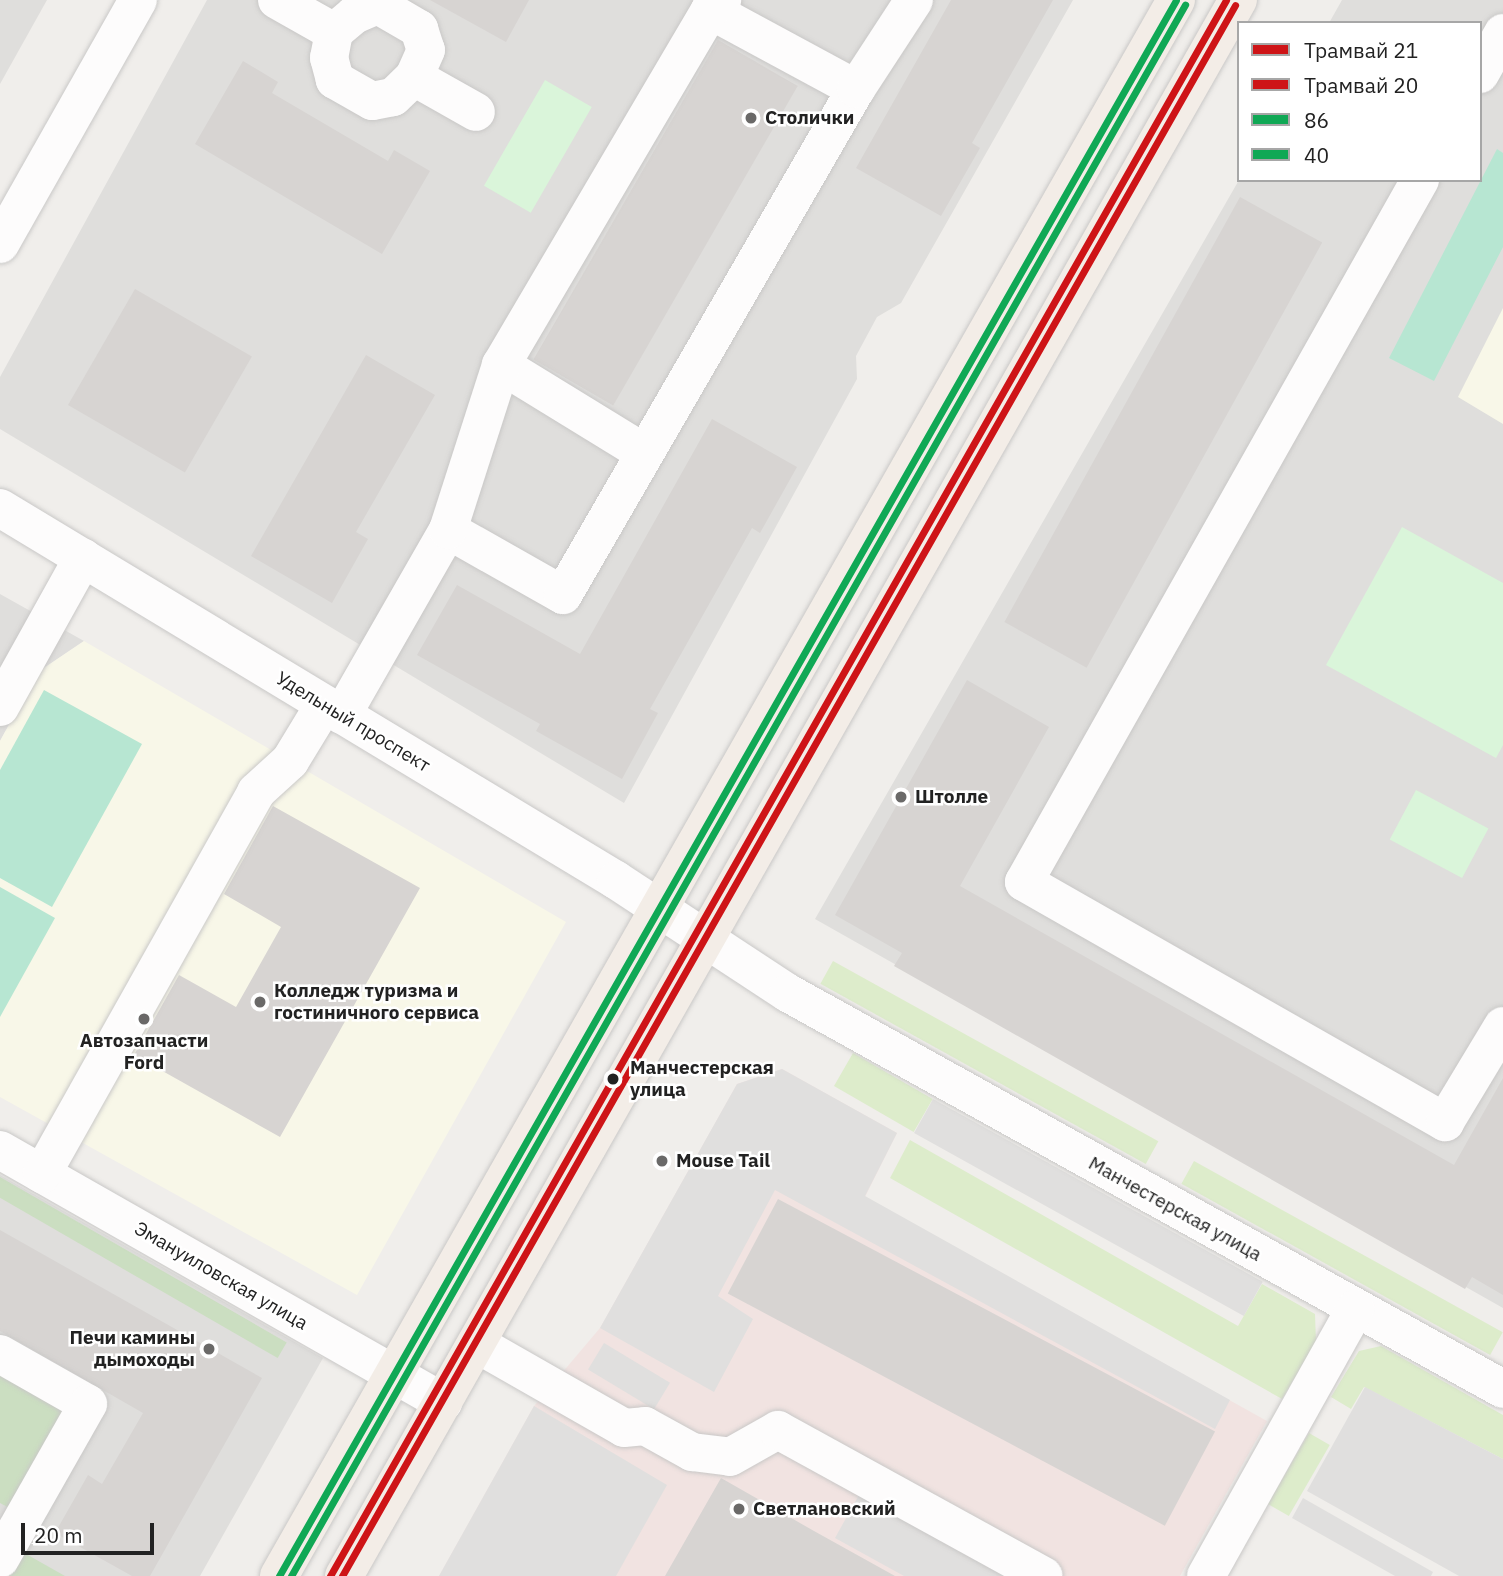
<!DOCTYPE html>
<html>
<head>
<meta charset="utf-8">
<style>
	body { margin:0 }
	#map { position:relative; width:1503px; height:1576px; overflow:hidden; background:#f0eeeb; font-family:"IBM Plex Sans",sans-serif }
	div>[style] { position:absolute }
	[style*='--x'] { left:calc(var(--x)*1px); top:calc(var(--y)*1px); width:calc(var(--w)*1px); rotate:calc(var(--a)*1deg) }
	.residential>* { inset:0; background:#dfdedc }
	.commercial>* { inset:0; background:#f1e3e1 }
	.education>* { inset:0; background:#f8f7e8 }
	.grass>* { inset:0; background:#ddeccb; transform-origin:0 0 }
	.forest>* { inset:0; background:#cbdec1; transform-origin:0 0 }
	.park>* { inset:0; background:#daf5da; transform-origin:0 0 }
	.pitch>* { inset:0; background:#b7e6d2 }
	.parking>* { inset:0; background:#e0dfde; transform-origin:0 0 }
	.building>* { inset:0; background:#d7d4d2; transform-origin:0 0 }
	.roads { filter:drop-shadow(0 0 2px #c9c8c7) drop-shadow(0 0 2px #c9c8c7) }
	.minor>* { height:38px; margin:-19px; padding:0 19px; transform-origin:19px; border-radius:19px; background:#fdfcfc }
	.major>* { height:38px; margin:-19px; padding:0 19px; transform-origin:19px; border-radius:19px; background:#f3ede7 }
	.bus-1>* { height:7px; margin:-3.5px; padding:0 3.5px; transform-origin:3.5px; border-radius:3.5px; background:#10a855 }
	.bus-2>* { height:7px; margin:-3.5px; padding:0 3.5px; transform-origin:3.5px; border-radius:3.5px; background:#10a855 }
	.tram-1>* { height:7px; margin:-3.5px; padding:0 3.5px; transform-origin:3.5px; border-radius:3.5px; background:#ce1417 }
	.tram-2>* { height:7px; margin:-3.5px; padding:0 3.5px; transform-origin:3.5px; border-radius:3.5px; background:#ce1417 }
	.dots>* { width:19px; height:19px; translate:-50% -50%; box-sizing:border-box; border:4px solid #fff; border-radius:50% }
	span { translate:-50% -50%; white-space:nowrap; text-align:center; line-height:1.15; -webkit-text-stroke:5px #fff; paint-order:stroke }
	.poi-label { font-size:19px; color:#222; font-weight:700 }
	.left { translate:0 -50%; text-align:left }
	.right { translate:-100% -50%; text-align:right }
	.street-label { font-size:19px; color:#222 }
	.stop-label { font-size:19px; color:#222; font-weight:700 }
	.legend { position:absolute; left:1237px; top:21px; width:245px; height:161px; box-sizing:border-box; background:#fff; border:2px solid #a7a7a7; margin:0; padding:9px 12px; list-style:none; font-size:21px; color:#222 }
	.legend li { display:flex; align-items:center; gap:14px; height:35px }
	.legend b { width:35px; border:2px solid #a7a7a7 }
	.scale { position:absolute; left:21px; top:1523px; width:133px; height:32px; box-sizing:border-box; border:4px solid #222; border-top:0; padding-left:9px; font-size:21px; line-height:24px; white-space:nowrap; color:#222; -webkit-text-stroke:5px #fff; paint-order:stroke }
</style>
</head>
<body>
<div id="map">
	<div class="residential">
		<i style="clip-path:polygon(0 0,47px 0,0 84px)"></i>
		<i style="clip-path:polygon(207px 0,1073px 0,901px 303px,877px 317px,856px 356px,857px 379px,624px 803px,0 429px,0 377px)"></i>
		<i style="clip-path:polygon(1342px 0,1503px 0,1503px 1308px,815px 919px,1239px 180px,1480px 180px,1480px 23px,1329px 23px)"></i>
		<i style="clip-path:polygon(0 594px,84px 641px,38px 672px,0 741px)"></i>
		<i style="clip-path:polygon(0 1175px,323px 1358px,200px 1576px,0 1576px)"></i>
	</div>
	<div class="commercial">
		<i style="clip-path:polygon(782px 1069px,897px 1133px,865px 1197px,1267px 1421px,1180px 1576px,439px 1576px,534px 1406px,600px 1328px,737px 1084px)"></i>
	</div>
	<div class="education">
		<i style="clip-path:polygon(1503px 308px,1503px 424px,1458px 397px)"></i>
		<i style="clip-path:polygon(84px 641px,566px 922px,357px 1295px,0 1097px,0 741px,38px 672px)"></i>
	</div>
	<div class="grass">
		<i style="left:833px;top:961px;width:372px;height:26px;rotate:29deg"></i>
		<i style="left:853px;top:1053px;width:92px;height:38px;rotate:30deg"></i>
		<i style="clip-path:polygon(910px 1140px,1238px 1326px,1262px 1284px,1315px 1314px,1316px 1342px,1282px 1399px,890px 1178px)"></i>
		<i style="left:1194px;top:1161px;width:353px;height:26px;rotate:29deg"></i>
		<i style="clip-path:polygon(1381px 1346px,1503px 1415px,1503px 1459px,1364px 1387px,1351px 1409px,1331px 1397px,1359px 1351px)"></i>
		<i style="left:1309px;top:1433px;width:24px;height:82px;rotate:30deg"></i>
	</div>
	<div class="forest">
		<i style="left:0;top:1177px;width:331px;height:18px;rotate:30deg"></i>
		<i style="clip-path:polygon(0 1354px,88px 1404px,24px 1516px,0 1503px)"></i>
		<i style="clip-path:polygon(19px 1550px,65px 1576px,4px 1576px)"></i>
	</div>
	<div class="park">
		<i style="left:545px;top:80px;width:54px;height:122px;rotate:30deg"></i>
		<i style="clip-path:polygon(1402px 527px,1503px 583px,1503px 745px,1496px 758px,1326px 665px)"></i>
		<i style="left:1416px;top:790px;width:82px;height:56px;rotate:28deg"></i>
	</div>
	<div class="pitch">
		<i style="clip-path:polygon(1497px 149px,1503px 153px,1503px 247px,1434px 381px,1389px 358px)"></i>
		<i style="clip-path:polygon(44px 690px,142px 744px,52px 907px,0 878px,0 770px)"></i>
		<i style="clip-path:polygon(0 887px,55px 918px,0 1017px)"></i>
	</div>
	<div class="parking">
		<i style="clip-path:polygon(782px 1069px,897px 1133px,865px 1196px,1230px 1400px,1215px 1429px,775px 1190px,718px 1296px,753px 1319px,714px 1392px,600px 1328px,737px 1084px)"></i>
		<i style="left:933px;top:1099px;width:377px;height:39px;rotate:29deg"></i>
		<i style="left:604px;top:1343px;width:77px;height:31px;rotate:31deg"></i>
		<i style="clip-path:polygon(1365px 1387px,1503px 1459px,1503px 1576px,1459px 1576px,1307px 1491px)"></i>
		<i style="clip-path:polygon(534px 1406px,667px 1485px,616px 1576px,439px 1576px)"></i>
		<i style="clip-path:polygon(860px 1493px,1007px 1576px,904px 1576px,835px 1538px)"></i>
		<i style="clip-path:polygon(1303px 1498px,1433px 1572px,1431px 1576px,1395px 1576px,1292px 1518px)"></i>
	</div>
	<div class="building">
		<i style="clip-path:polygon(430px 0,529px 0,506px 42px)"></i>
		<i style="clip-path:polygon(951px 0,1053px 0,972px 143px,980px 148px,941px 216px,856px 168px)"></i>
		<i style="left:718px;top:40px;width:92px;height:369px;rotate:30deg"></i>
		<i style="clip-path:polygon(243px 61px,278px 82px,272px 93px,388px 161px,394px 150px,430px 171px,382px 254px,195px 144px)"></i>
		<i style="left:1240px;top:197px;width:94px;height:486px;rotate:29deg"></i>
		<i style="left:135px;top:289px;width:135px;height:134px;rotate:30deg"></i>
		<i style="clip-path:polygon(366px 355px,435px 395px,356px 532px,368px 539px,332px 603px,251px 556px)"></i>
		<i style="clip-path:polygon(712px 419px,797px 467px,760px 533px,752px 528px,650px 709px,658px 713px,622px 779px,536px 731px,540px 724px,417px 655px,457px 585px,580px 654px)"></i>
		<i style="clip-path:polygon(967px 680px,1049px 727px,960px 886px,1454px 1165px,1503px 1078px,1503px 1295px,1472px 1277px,1465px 1289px,894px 966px,902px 953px,835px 915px)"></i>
		<i style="clip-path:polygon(273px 806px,420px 888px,280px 1137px,134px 1055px,179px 975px,236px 1007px,281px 927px,224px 894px)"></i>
		<i style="left:778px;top:1199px;width:495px;height:107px;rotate:28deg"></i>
		<i style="clip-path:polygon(0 1230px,262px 1378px,150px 1576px,132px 1576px,55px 1533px,88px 1475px,102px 1484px,143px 1413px,0 1331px)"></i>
		<i style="clip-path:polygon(721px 1478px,814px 1531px,895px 1576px,665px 1576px)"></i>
	</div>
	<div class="roads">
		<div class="minor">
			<i style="--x:277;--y:0;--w:65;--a:29.3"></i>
			<i style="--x:378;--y:5;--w:48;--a:30.3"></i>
			<i style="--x:419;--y:29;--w:22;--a:72"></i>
			<i style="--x:426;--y:50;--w:30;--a:114"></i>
			<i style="--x:414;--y:77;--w:29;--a:136"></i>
			<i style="--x:393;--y:97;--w:21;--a:169"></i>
			<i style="--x:372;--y:101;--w:43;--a:-150.4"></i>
			<i style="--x:335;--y:80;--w:23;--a:-105"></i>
			<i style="--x:329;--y:58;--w:26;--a:-79"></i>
			<i style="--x:334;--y:32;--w:26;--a:-40"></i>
			<i style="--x:354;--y:15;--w:26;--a:-23"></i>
			<i style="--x:710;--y:10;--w:166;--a:28.4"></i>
			<i style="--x:1480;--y:74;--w:47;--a:-60.7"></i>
			<i style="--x:414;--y:77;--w:71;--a:29.4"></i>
			<i style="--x:1420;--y:180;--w:806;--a:119.43"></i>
			<i style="--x:1024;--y:882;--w:485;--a:29.7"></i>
			<i style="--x:1445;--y:1122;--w:112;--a:-58.9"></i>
			<i style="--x:0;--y:244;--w:280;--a:-60.5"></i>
			<i style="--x:501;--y:365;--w:167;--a:31.5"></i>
			<i style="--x:0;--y:508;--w:720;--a:31.13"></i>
			<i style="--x:616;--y:880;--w:206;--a:33.3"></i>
			<i style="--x:788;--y:993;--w:817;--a:28.98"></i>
			<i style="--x:448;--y:530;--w:132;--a:29.5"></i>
			<i style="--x:563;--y:595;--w:585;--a:-59.93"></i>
			<i style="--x:856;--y:89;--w:106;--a:-56.9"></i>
			<i style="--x:0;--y:707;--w:171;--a:-60.9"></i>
			<i style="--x:342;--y:715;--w:213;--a:-60.2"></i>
			<i style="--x:448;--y:530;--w:173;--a:-72.2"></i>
			<i style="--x:501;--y:365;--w:412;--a:-59.5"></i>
			<i style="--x:710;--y:10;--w:16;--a:-40"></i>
			<i style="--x:0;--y:1150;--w:510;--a:29.63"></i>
			<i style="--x:42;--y:1174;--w:438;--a:-60.7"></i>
			<i style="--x:256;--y:792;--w:46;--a:-42.4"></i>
			<i style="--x:290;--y:761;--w:66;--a:-58.7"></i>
			<i style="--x:477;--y:1344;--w:169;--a:29.7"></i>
			<i style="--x:624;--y:1428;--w:21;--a:-5"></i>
			<i style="--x:645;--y:1426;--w:54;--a:29"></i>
			<i style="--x:692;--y:1452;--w:38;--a:7"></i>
			<i style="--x:730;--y:1457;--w:55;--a:-29.4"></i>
			<i style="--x:778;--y:1430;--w:303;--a:28.8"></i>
			<i style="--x:0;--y:1354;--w:101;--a:29.6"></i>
			<i style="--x:88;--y:1404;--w:178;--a:119.6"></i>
			<i style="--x:1206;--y:1576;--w:306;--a:-60.8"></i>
		</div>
		<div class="major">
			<i style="--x:279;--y:1576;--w:1813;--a:-60.35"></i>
			<i style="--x:344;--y:1576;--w:1812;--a:-60.44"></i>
		</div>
	</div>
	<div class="bus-1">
		<i style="--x:279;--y:1576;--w:1813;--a:-60.35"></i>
	</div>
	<div class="bus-2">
		<i style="--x:291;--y:1576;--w:1808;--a:-60.36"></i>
	</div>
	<div class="tram-1">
		<i style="--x:330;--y:1576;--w:1813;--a:-60.38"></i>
	</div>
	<div class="tram-2">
		<i style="--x:342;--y:1576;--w:1807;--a:-60.38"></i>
	</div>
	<div class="dots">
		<i style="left:751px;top:118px;background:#6a6968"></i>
		<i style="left:901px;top:797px;background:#6a6968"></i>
		<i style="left:260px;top:1002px;background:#6a6968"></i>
		<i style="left:144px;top:1019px;background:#6a6968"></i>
		<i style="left:613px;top:1079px;background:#222"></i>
		<i style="left:662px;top:1161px;background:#6a6968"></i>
		<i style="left:209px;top:1349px;background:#6a6968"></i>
		<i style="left:739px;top:1509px;background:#6a6968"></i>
	</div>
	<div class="poi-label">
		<span class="left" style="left:765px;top:118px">Столички</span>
		<span class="left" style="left:915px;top:797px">Штолле</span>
		<span class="left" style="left:274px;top:1002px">Колледж туризма и<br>гостиничного сервиса</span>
		<span style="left:144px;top:1052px">Автозапчасти<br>Ford</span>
		<span class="left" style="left:676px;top:1161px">Mouse Tail</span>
		<span class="right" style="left:195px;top:1349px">Печи камины<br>дымоходы</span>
		<span class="left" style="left:753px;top:1509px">Светлановский</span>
	</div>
	<div class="street-label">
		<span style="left:353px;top:722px;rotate:31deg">Удельный проспект</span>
		<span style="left:1175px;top:1209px;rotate:29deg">Манчестерская улица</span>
		<span style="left:221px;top:1276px;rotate:30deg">Эмануиловская улица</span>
	</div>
	<div class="stop-label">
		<span class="left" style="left:630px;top:1079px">Манчестерская<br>улица</span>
	</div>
	<ul class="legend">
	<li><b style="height:9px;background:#ce1417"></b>Трамвай 21</li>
	<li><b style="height:9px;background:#ce1417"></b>Трамвай 20</li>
	<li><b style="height:9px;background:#10a855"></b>86</li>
	<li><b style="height:9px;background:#10a855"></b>40</li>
	</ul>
	<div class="scale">20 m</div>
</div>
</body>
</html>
